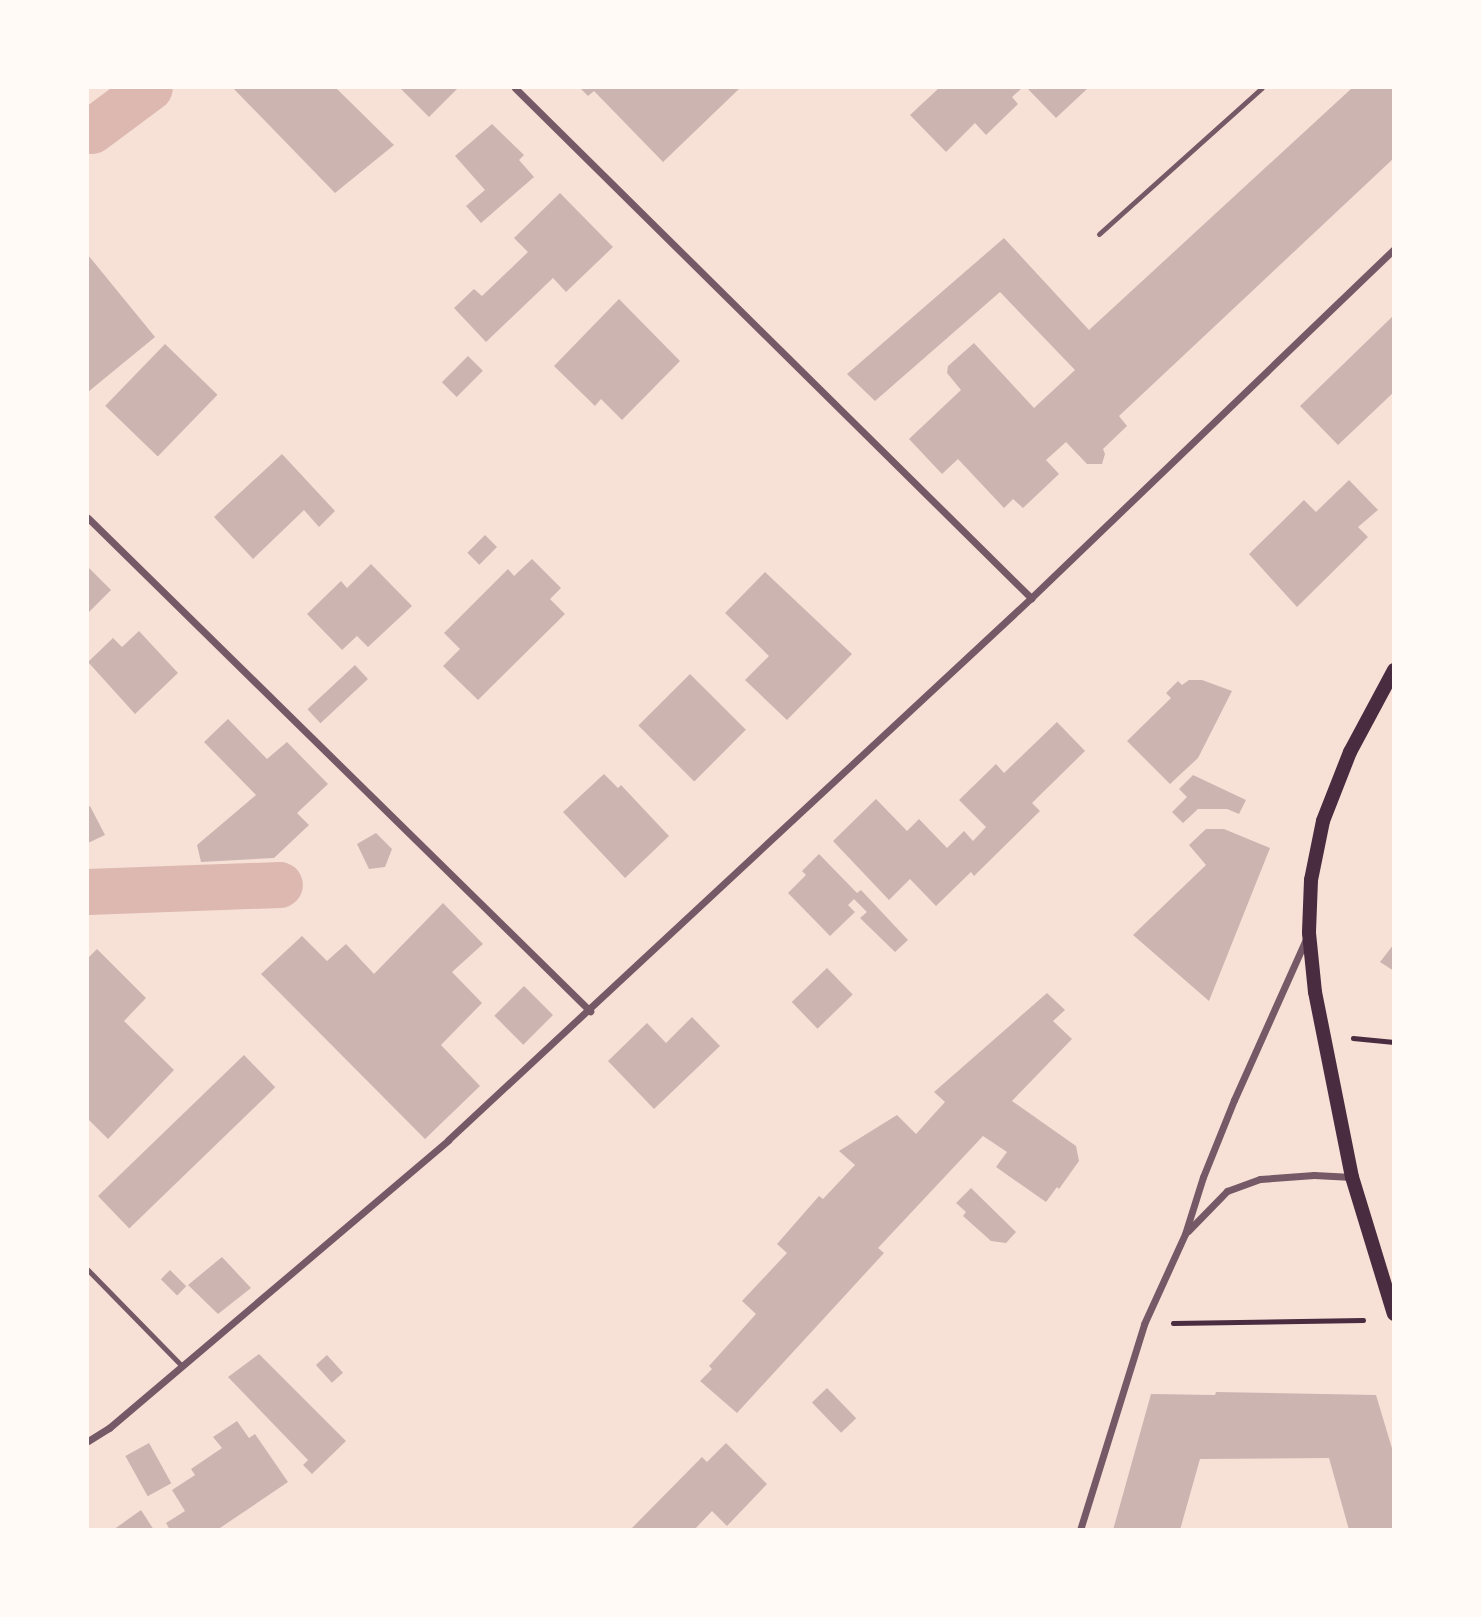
<!DOCTYPE html>
<html>
<head>
<meta charset="utf-8">
<style>
	body { margin:0 }
	#map { position:relative; width:1481px; height:1617px; overflow:hidden; background:#f7e1d7; font-family:"Noto Serif",serif }
	div>[style] { position:absolute }
	[style*='--x'] { left:calc(var(--x)*1px); top:calc(var(--y)*1px); width:calc(var(--w)*1px); rotate:calc(var(--a)*1deg) }
	.canal>* { height:46px; margin:-23px; padding:0 23px; transform-origin:23px; border-radius:23px; background:#dcb8b0 }
	.building>* { inset:0; background:#ccb4b1; transform-origin:0 0 }
	.path>* { height:4.5px; margin:-2.25px; padding:0 2.25px; transform-origin:2.25px; border-radius:2.25px; background:#4a2c40 }
	.service>* { height:5px; margin:-2.5px; padding:0 2.5px; transform-origin:2.5px; border-radius:2.5px; background:#755966 }
	.minor>* { height:7px; margin:-3.5px; padding:0 3.5px; transform-origin:3.5px; border-radius:3.5px; background:#755966 }
	.secondary>* { height:14px; margin:-7px; padding:0 7px; transform-origin:7px; border-radius:7px; background:#4a2c40 }
	span { translate:-50% -50%; white-space:nowrap; text-align:center; line-height:1.15; -webkit-text-stroke:5px #fffaf5; paint-order:stroke }
	.frame { position:absolute; inset:0; border:89px solid #fffaf5; pointer-events:none }
</style>
</head>
<body>
<div id="map">
	<div class="canal">
		<i style="--x:92;--y:131;--w:72;--a:-36.6"></i>
		<i style="--x:88;--y:892;--w:192;--a:-2.1"></i>
	</div>
	<div class="building">
		<i style="clip-path:polygon(233px 88px,336px 88px,394px 145px,335px 193px)"></i>
		<i style="clip-path:polygon(400px 88px,458px 88px,429px 117px)"></i>
		<i style="clip-path:polygon(580px 88px,740px 88px,663px 162px,594px 91px,588px 96px)"></i>
		<i style="clip-path:polygon(939px 88px,1022px 88px,1012px 97px,1018px 104px,986px 135px,975px 123px,946px 152px,910px 115px)"></i>
		<i style="clip-path:polygon(1027px 88px,1088px 88px,1056px 118px)"></i>
		<i style="clip-path:polygon(1352px 88px,1394px 88px,1394px 158px,1119px 416px,1127px 426px,1103px 449px,1105px 454px,1102px 464px,1087px 464px,1066px 442px,1046px 460px,1059px 474px,1023px 508px,1013px 499px,1004px 508px,958px 459px,942px 474px,909px 439px,961px 390px,947px 373px,948px 366px,974px 343px,1034px 408px,1075px 370px,1000px 292px,875px 401px,847px 374px,1004px 238px,1089px 330px)"></i>
		<i style="clip-path:polygon(492px 124px,524px 155px,519px 160px,534px 177px,481px 223px,466px 206px,485px 190px,455px 156px)"></i>
		<i style="clip-path:polygon(560px 193px,613px 247px,566px 292px,553px 278px,486px 342px,454px 308px,474px 289px,482px 296px,528px 252px,514px 238px)"></i>
		<i style="clip-path:polygon(88px 255px,155px 337px,88px 392px)"></i>
		<i style="clip-path:polygon(619px 299px,680px 361px,622px 420px,601px 399px,595px 406px,554px 366px)"></i>
		<i style="clip-path:polygon(1394px 315px,1394px 392px,1338px 445px,1300px 406px)"></i>
		<i style="left:165px;top:344px;width:73px;height:86px;rotate:44deg"></i>
		<i style="left:468px;top:356px;width:21px;height:37px;rotate:45deg"></i>
		<i style="clip-path:polygon(282px 454px,335px 511px,319px 527px,304px 510px,253px 559px,214px 517px)"></i>
		<i style="clip-path:polygon(1349px 480px,1378px 510px,1358px 527px,1368px 537px,1297px 607px,1249px 554px,1304px 500px,1316px 512px)"></i>
		<i style="left:485px;top:535px;width:17px;height:25px;rotate:45deg"></i>
		<i style="clip-path:polygon(532px 559px,561px 588px,550px 599px,565px 614px,478px 700px,443px 666px,460px 649px,444px 633px,508px 569px,514px 576px)"></i>
		<i style="clip-path:polygon(371px 564px,412px 606px,368px 647px,357px 636px,342px 650px,307px 614px,341px 581px,347px 588px)"></i>
		<i style="clip-path:polygon(88px 567px,111px 590px,88px 613px)"></i>
		<i style="clip-path:polygon(765px 572px,852px 654px,787px 720px,745px 680px,769px 656px,725px 613px)"></i>
		<i style="clip-path:polygon(139px 631px,178px 673px,135px 714px,88px 662px,113px 638px,122px 647px)"></i>
		<i style="left:355px;top:665px;width:19px;height:65px;rotate:47deg"></i>
		<i style="left:690px;top:674px;width:79px;height:73px;rotate:45deg"></i>
		<i style="clip-path:polygon(1189px 680px,1202px 680px,1232px 691px,1198px 758px,1170px 784px,1127px 741px,1171px 698px,1166px 693px,1178px 681px,1182px 685px)"></i>
		<i style="clip-path:polygon(228px 719px,267px 759px,287px 742px,328px 784px,297px 813px,309px 825px,274px 858px,201px 862px,197px 845px,256px 795px,204px 742px)"></i>
		<i style="clip-path:polygon(1057px 722px,1085px 751px,1032px 803px,1040px 811px,974px 876px,971px 872px,936px 906px,910px 879px,889px 900px,833px 841px,876px 799px,907px 831px,919px 819px,947px 848px,964px 831px,973px 841px,986px 827px,959px 800px,996px 764px,1004px 773px)"></i>
		<i style="clip-path:polygon(604px 774px,618px 788px,621px 785px,669px 836px,625px 878px,563px 812px)"></i>
		<i style="clip-path:polygon(1193px 775px,1246px 800px,1239px 814px,1227px 809px,1198px 809px,1183px 823px,1172px 812px,1187px 797px,1179px 789px)"></i>
		<i style="clip-path:polygon(90px 806px,105px 835px,88px 843px,88px 807px)"></i>
		<i style="clip-path:polygon(1206px 829px,1224px 829px,1270px 848px,1209px 1001px,1133px 935px,1206px 865px,1189px 845px)"></i>
		<i style="clip-path:polygon(376px 833px,392px 849px,385px 867px,369px 869px,357px 844px)"></i>
		<i style="clip-path:polygon(819px 854px,857px 893px,861px 890px,908px 940px,895px 952px,860px 918px,867px 912px,854px 899px,848px 905px,855px 912px,830px 936px,788px 893px,806px 875px,802px 871px)"></i>
		<i style="clip-path:polygon(443px 903px,483px 944px,452px 972px,482px 1003px,441px 1045px,480px 1086px,425px 1139px,261px 974px,302px 936px,327px 961px,346px 944px,374px 974px)"></i>
		<i style="clip-path:polygon(1394px 944px,1394px 971px,1380px 962px)"></i>
		<i style="clip-path:polygon(97px 949px,146px 998px,124px 1021px,174px 1070px,108px 1139px,88px 1119px,88px 958px)"></i>
		<i style="left:827px;top:968px;width:37px;height:49px;rotate:46deg"></i>
		<i style="left:524px;top:986px;width:41px;height:42px;rotate:45deg"></i>
		<i style="clip-path:polygon(1047px 993px,1065px 1010px,1053px 1021px,1072px 1039px,1012px 1101px,1076px 1146px,1079px 1161px,1059px 1189px,1057px 1187px,1046px 1202px,996px 1167px,1007px 1152px,983px 1136px,878px 1248px,884px 1253px,737px 1413px,700px 1381px,712px 1369px,709px 1366px,756px 1314px,742px 1301px,787px 1253px,777px 1244px,819px 1196px,823px 1199px,855px 1165px,839px 1151px,897px 1115px,916px 1134px,945px 1102px,934px 1092px)"></i>
		<i style="clip-path:polygon(692px 1017px,720px 1046px,654px 1109px,608px 1061px,647px 1023px,666px 1043px)"></i>
		<i style="left:244px;top:1055px;width:45px;height:203px;rotate:46deg"></i>
		<i style="clip-path:polygon(971px 1188px,1016px 1232px,1006px 1243px,991px 1241px,963px 1216px,966px 1212px,956px 1203px)"></i>
		<i style="clip-path:polygon(222px 1257px,251px 1288px,218px 1314px,188px 1285px)"></i>
		<i style="left:170px;top:1270px;width:23px;height:13px;rotate:45deg"></i>
		<i style="clip-path:polygon(259px 1354px,346px 1441px,312px 1474px,303px 1465px,308px 1460px,228px 1377px)"></i>
		<i style="left:327px;top:1355px;width:24px;height:15px;rotate:48deg"></i>
		<i style="left:827px;top:1388px;width:42px;height:21px;rotate:46deg"></i>
		<i style="clip-path:polygon(1216px 1392px,1376px 1395px,1394px 1455px,1394px 1530px,1349px 1530px,1329px 1458px,1200px 1459px,1180px 1530px,1113px 1530px,1151px 1394px,1215px 1395px)"></i>
		<i style="clip-path:polygon(237px 1421px,249px 1438px,255px 1434px,288px 1482px,217px 1530px,170px 1530px,166px 1523px,185px 1511px,172px 1490px,195px 1475px,191px 1469px,222px 1448px,213px 1437px)"></i>
		<i style="left:149px;top:1443px;width:46px;height:27px;rotate:61deg"></i>
		<i style="clip-path:polygon(726px 1443px,767px 1484px,727px 1526px,712px 1511px,694px 1530px,630px 1530px,702px 1457px,707px 1462px)"></i>
		<i style="clip-path:polygon(141px 1510px,154px 1530px,113px 1530px)"></i>
	</div>
	<div class="path">
		<i style="--x:1353;--y:1038;--w:41;--a:5.6"></i>
		<i style="--x:1173;--y:1323;--w:190;--a:-0.9"></i>
	</div>
	<div class="service">
		<i style="--x:1099;--y:234;--w:219;--a:-41.9"></i>
		<i style="--x:88;--y:1270;--w:134;--a:45.6"></i>
	</div>
	<div class="minor">
		<i style="--x:515;--y:88;--w:726;--a:44.66"></i>
		<i style="--x:88;--y:518;--w:704;--a:44.48"></i>
		<i style="--x:1188;--y:1231;--w:56;--a:-45.7"></i>
		<i style="--x:1227;--y:1191;--w:35;--a:-20"></i>
		<i style="--x:1260;--y:1179;--w:54;--a:-4.2"></i>
		<i style="--x:1314;--y:1175;--w:38;--a:3"></i>
		<i style="--x:88;--y:1441;--w:25;--a:-32"></i>
		<i style="--x:109;--y:1428;--w:445;--a:-40.3"></i>
		<i style="--x:448;--y:1140;--w:796;--a:-42.91"></i>
		<i style="--x:1031;--y:598;--w:504;--a:-43.87"></i>
		<i style="--x:1080;--y:1530;--w:216;--a:-72.7"></i>
		<i style="--x:1144;--y:1324;--w:99;--a:-65.5"></i>
		<i style="--x:1185;--y:1234;--w:60;--a:-72.5"></i>
		<i style="--x:1203;--y:1177;--w:83;--a:-68.1"></i>
		<i style="--x:1234;--y:1100;--w:179;--a:-65.9"></i>
	</div>
	<div class="secondary">
		<i style="--x:1394;--y:670;--w:93;--a:118.2"></i>
		<i style="--x:1350;--y:752;--w:74;--a:111.4"></i>
		<i style="--x:1323;--y:821;--w:60;--a:101.5"></i>
		<i style="--x:1311;--y:880;--w:53;--a:92.2"></i>
		<i style="--x:1309;--y:933;--w:59;--a:84.2"></i>
		<i style="--x:1315;--y:992;--w:189;--a:78.7"></i>
		<i style="--x:1352;--y:1177;--w:143;--a:73"></i>
	</div>
	<div class="frame"></div>
</div>
</body>
</html>
